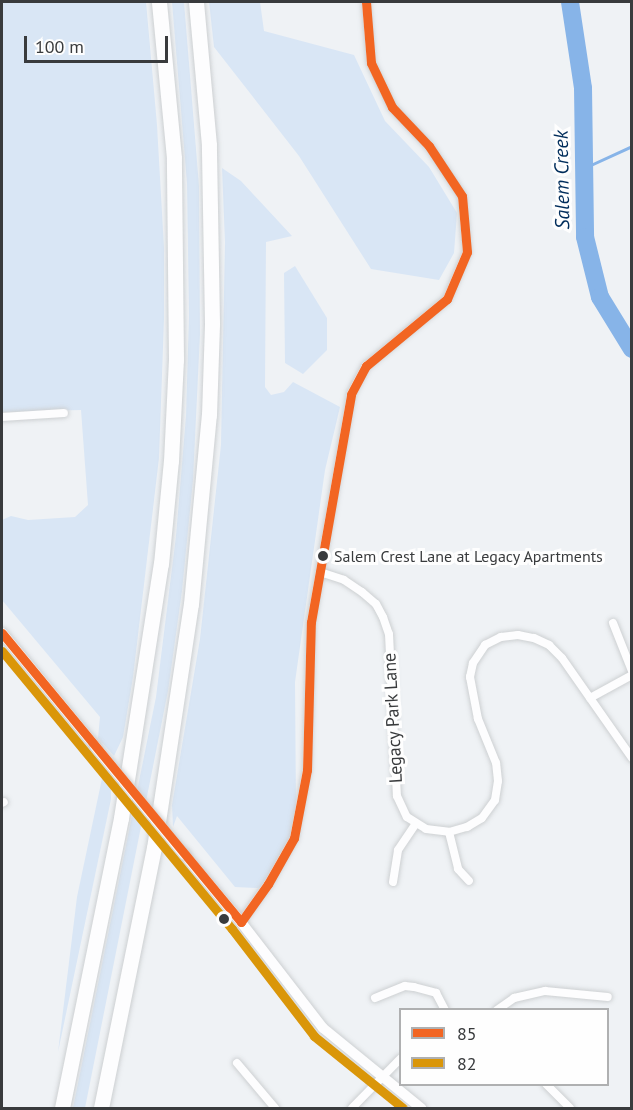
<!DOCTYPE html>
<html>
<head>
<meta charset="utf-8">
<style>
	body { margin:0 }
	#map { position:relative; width:633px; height:1110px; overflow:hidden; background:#eff2f5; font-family:"PT Sans",sans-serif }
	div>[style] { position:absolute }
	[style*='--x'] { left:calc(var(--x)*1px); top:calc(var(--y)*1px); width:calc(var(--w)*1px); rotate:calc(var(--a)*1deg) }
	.green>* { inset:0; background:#d9e6f5 }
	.stream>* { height:3px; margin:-1.5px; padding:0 1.5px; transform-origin:1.5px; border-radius:1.5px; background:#87b4e8 }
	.river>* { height:18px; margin:-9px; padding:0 9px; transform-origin:9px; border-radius:9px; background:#87b4e8 }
	.roads { filter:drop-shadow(0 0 2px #cdd0d2) drop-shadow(0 0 2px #cdd0d2) }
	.street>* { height:8px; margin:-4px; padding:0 4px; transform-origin:4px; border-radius:4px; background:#fdfdfe }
	.secondary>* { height:10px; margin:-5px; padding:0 5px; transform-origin:5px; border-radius:5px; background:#fdfdfe }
	.highway>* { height:15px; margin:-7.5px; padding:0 7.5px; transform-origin:7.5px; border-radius:7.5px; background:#fdfdfe }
	.bridges { filter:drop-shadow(0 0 2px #cdd0d2) drop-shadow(0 0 2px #cdd0d2) }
	.secondary-bridge>* { height:10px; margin:-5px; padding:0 5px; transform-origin:5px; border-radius:5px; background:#fdfdfe }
	.bus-1>* { height:9px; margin:-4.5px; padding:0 4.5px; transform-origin:4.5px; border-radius:4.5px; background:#f26522 }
	.bus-2>* { height:9px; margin:-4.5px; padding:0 4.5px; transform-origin:4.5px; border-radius:4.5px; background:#da9609 }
	.dots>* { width:16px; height:16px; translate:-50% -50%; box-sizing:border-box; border:3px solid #fefefe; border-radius:50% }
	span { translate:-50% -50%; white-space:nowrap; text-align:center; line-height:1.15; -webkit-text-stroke:6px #fefefe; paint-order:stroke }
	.bus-label { font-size:16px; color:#393b3d }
	.left { translate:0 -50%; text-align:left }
	.street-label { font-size:18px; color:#393b3d }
	.water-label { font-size:20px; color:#002d5b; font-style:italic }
	.frame { position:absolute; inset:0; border:3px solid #393b3d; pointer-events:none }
	.legend { position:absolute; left:399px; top:1008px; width:210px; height:78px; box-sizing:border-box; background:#fefefe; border:2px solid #afb0b1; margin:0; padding:8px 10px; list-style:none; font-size:18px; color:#393b3d }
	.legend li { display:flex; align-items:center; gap:12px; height:30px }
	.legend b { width:30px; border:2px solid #afb0b1 }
	.scale { position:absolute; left:24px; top:36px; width:144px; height:27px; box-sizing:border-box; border:3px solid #393b3d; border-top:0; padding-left:8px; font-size:18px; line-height:21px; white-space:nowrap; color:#393b3d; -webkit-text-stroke:4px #fefefe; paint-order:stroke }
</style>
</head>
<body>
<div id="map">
	<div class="green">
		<i style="clip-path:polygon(2px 2px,146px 2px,157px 125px,164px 248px,164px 319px,159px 458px,133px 677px,123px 737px,114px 756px,98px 738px,100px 717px,2px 600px,2px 520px,11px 516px,28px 520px,75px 517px,88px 505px,81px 410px,2px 412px)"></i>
		<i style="clip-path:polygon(172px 2px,184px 2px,199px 186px,200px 334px,193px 480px,182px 591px,168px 691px,85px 1108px,73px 1108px,156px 697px,176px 536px,186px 416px,189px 316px,187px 183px)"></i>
		<i style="clip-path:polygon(209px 2px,260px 2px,264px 31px,354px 55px,385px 121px,429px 167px,457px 213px,454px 253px,439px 280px,371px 269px,299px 156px,214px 47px)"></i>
		<i style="clip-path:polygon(222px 168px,241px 181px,292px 236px,266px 242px,265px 387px,271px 395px,284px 392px,293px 382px,340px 407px,325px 470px,295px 682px,296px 807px,288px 858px,273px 885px,257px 888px,235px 887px,177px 816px,173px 827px,172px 805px,200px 639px,221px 445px,225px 242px)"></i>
		<i style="clip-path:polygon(295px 266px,327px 318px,327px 350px,303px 374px,285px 363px,284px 273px)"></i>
		<i style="clip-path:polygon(104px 769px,111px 777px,111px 799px,58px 1052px,77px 897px)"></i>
	</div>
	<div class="stream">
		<i style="--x:584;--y:168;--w:53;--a:-24.6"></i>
	</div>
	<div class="river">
		<i style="--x:570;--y:2;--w:87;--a:81.4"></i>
		<i style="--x:583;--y:88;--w:149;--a:89.2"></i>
		<i style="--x:585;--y:237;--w:62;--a:76"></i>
		<i style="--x:600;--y:297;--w:61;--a:58.4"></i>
	</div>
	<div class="roads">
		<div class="street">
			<i style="--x:2;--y:417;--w:62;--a:-3.7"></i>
			<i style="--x:320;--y:572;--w:25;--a:18"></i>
			<i style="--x:344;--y:580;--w:22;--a:34"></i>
			<i style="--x:362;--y:592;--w:18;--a:41"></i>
			<i style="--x:376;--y:604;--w:15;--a:62"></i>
			<i style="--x:383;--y:617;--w:18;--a:71"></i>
			<i style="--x:389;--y:634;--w:162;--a:87.2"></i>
			<i style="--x:397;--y:796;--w:23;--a:65"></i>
			<i style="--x:407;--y:817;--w:22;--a:32"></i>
			<i style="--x:426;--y:829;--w:23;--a:7"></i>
			<i style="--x:449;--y:832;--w:19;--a:-16"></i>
			<i style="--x:467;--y:827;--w:17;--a:-31"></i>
			<i style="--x:482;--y:818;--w:22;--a:-54"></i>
			<i style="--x:495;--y:800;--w:19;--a:-81"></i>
			<i style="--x:498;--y:781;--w:18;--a:-96"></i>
			<i style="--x:496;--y:763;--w:48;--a:-112.2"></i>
			<i style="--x:478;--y:719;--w:43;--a:-100.8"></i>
			<i style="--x:470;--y:677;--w:14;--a:-78"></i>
			<i style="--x:473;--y:663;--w:22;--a:-56"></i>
			<i style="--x:485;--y:645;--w:18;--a:-27"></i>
			<i style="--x:501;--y:637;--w:17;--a:-7"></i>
			<i style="--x:518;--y:635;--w:16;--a:11"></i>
			<i style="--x:534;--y:638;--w:17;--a:25"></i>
			<i style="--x:549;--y:645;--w:18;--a:45"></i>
			<i style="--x:562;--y:658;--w:122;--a:55"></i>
			<i style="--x:613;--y:623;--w:52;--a:68.4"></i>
			<i style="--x:590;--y:698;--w:48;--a:-28.7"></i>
			<i style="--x:2;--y:803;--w:2;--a:-27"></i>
			<i style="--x:449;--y:832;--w:38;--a:76"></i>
			<i style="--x:458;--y:869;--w:16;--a:47"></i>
			<i style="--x:393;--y:882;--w:32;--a:-81"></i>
			<i style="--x:398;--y:850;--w:32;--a:-56"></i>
			<i style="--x:241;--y:922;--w:47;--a:-54.6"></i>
			<i style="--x:268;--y:884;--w:53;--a:-60.5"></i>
			<i style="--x:294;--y:838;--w:69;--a:-79.2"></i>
			<i style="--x:307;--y:770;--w:148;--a:-88.5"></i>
			<i style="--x:311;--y:622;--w:231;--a:-80"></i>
			<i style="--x:351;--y:394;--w:32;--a:-62"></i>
			<i style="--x:366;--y:366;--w:105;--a:-39.6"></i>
			<i style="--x:447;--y:299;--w:51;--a:-66.9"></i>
			<i style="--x:467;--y:252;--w:56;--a:-95.1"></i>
			<i style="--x:462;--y:196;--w:60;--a:-123.4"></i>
			<i style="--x:429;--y:146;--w:54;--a:-133.5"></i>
			<i style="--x:392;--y:107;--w:49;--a:-115.5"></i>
			<i style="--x:371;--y:63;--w:61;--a:-94.7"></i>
			<i style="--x:375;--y:998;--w:32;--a:-22"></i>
			<i style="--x:405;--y:986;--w:9;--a:6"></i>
			<i style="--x:414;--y:987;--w:23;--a:15"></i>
			<i style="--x:436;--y:993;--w:19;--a:62"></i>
			<i style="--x:497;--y:1010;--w:21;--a:-35"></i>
			<i style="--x:514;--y:998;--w:32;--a:-13"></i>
			<i style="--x:545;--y:991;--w:63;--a:5.4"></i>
			<i style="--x:237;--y:1063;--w:59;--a:49.8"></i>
			<i style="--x:546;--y:1084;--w:34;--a:45"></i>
			<i style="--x:352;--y:1108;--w:69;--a:-45.6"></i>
		</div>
		<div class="secondary">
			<i style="--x:2;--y:633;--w:146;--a:50.5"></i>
			<i style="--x:185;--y:855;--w:87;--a:50.1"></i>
			<i style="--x:241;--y:922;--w:134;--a:52.3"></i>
			<i style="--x:323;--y:1028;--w:127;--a:39.2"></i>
		</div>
		<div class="highway">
			<i style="--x:62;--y:1108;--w:296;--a:-78.5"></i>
			<i style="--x:121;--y:818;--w:257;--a:-81.1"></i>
			<i style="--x:161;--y:564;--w:103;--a:-84.5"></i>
			<i style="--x:171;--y:461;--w:101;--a:-87.2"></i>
			<i style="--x:176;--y:360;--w:202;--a:-90.6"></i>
			<i style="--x:174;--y:158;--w:157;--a:-95.5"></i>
			<i style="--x:101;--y:1108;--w:265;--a:-78.5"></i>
			<i style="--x:154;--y:848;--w:247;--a:-81.4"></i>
			<i style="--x:191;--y:604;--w:190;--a:-84.6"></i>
			<i style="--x:209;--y:415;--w:92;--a:-88.1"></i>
			<i style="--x:212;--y:323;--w:178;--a:-91"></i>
			<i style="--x:209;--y:145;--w:144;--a:-95.2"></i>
		</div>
	</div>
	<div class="bridges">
		<div class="secondary-bridge">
			<i style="--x:95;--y:746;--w:141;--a:50.5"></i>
		</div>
	</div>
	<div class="bus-1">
		<i style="--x:2;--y:633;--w:375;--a:50.4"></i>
		<i style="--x:241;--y:922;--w:47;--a:-54.6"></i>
		<i style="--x:268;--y:884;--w:53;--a:-60.5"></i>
		<i style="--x:294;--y:838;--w:69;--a:-79.2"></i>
		<i style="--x:307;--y:770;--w:148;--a:-88.5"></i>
		<i style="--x:311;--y:622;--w:231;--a:-80"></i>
		<i style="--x:351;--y:394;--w:32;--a:-62"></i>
		<i style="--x:366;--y:366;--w:105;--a:-39.6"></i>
		<i style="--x:447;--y:299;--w:51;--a:-66.9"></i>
		<i style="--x:467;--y:252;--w:56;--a:-95.1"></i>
		<i style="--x:462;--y:196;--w:60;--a:-123.4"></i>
		<i style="--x:429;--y:146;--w:54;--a:-133.5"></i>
		<i style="--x:392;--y:107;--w:49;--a:-115.5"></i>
		<i style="--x:371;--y:63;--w:61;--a:-94.7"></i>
	</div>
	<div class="bus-2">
		<i style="--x:2;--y:651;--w:361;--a:50.4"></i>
		<i style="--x:232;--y:929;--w:135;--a:52.5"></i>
		<i style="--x:314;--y:1036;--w:114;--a:39"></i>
	</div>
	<div class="dots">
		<i style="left:323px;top:556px;background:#393b3d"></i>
		<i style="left:224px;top:919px;background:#393b3d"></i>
	</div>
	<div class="bus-label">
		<span class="left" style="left:334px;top:556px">Salem Crest Lane at Legacy Apartments</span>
	</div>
	<div class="street-label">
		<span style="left:393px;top:718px;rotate:-93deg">Legacy Park Lane</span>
	</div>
	<div class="water-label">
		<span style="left:562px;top:180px;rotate:-91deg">Salem Creek</span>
	</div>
	<div class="frame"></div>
	<ul class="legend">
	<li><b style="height:8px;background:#f26522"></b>85</li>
	<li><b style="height:8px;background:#da9609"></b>82</li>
	</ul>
	<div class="scale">100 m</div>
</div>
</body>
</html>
